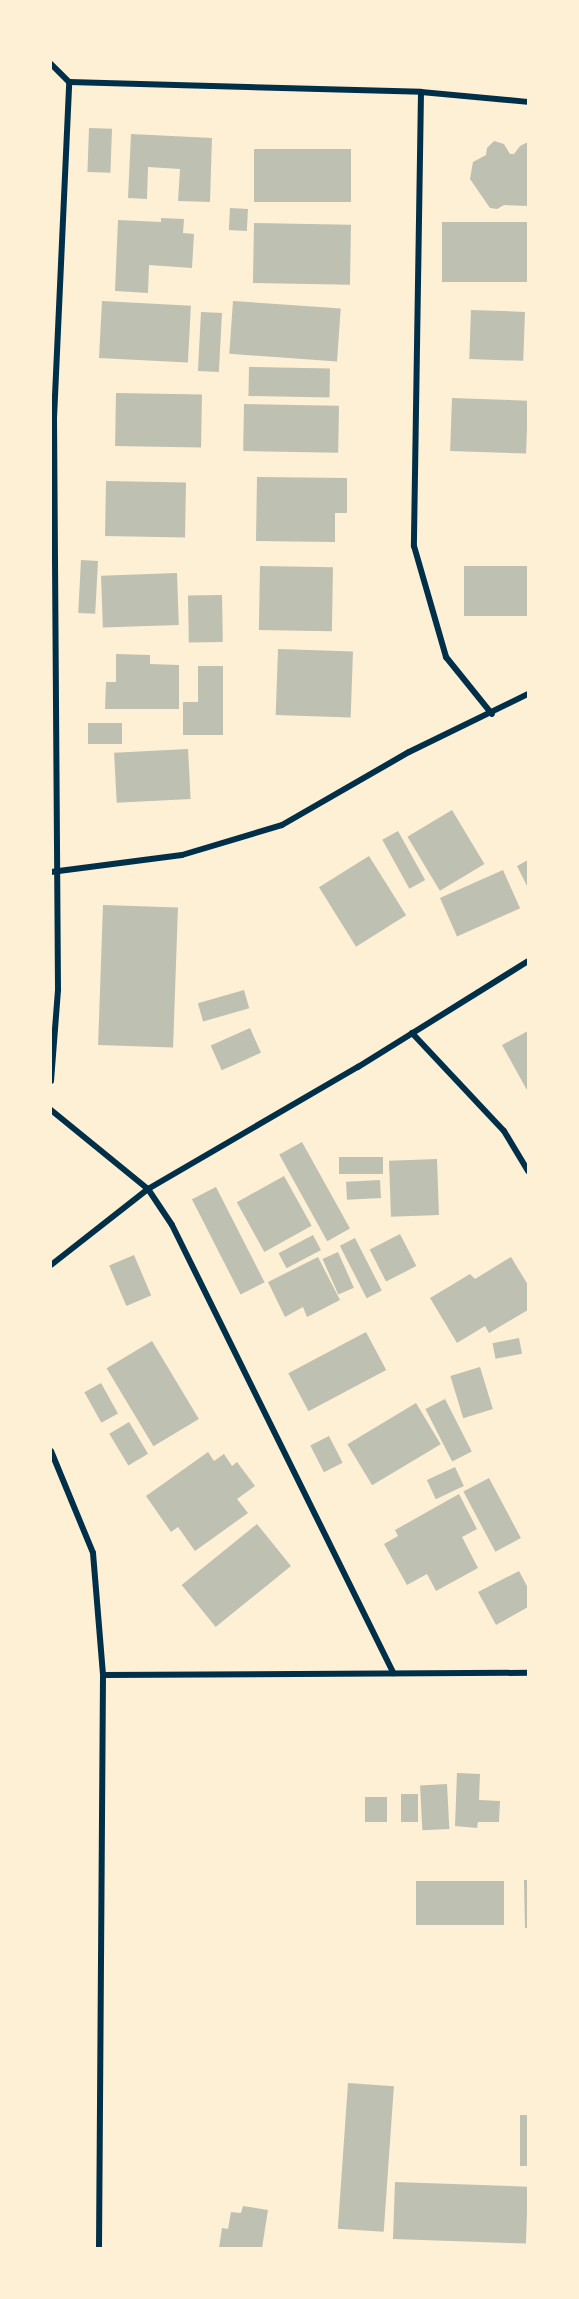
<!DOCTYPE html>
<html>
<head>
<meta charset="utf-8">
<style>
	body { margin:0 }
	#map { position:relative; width:579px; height:2299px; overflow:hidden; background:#fdf0d5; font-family:Commissioner,sans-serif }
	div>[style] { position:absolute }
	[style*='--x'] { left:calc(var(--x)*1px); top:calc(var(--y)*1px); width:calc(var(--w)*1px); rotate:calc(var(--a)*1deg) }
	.building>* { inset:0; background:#bec0b2; transform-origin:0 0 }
	.minor>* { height:6px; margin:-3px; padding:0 3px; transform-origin:3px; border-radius:3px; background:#003049 }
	span { translate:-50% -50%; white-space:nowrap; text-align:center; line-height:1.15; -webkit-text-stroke:4.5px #fdf0d5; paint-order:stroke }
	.frame { position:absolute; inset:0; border:52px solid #fdf0d5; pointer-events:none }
</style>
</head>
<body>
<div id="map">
	<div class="building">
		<i style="left:89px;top:128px;width:23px;height:44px;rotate:2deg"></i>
		<i style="clip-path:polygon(131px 134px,212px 138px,210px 202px,178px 201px,180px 169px,148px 167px,147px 199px,128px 198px)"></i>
		<i style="clip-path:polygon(494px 141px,504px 144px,510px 154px,514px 154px,520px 146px,528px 142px,528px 206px,504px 205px,497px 209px,490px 208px,470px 179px,473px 162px,486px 155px,487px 148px)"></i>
		<i style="left:254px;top:149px;width:97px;height:53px"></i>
		<i style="left:230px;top:208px;width:18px;height:22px;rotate:3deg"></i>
		<i style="clip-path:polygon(161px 218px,184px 219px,183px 233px,194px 234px,192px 268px,149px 265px,148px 293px,115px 291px,118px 220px,161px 222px)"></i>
		<i style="left:442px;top:222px;width:86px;height:60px"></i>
		<i style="left:254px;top:223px;width:97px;height:60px;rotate:1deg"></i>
		<i style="left:102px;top:301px;width:89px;height:57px;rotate:3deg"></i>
		<i style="left:233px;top:301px;width:108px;height:53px;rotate:4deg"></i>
		<i style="left:471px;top:310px;width:54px;height:49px;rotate:2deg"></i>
		<i style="left:201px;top:312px;width:21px;height:59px;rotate:3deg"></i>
		<i style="left:249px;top:367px;width:81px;height:29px;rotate:1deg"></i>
		<i style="left:116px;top:393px;width:86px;height:53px;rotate:1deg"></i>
		<i style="left:452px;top:398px;width:76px;height:53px;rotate:2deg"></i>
		<i style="left:244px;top:404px;width:95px;height:47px;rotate:1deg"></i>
		<i style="clip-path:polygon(257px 477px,347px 478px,347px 513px,335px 513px,335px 542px,256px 541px)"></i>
		<i style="left:106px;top:481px;width:80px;height:55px;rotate:1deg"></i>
		<i style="left:81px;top:560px;width:17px;height:53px;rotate:3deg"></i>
		<i style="left:260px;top:566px;width:73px;height:64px;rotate:1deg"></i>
		<i style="left:464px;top:566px;width:64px;height:50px"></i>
		<i style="left:177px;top:573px;width:52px;height:76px;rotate:88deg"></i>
		<i style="left:222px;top:595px;width:47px;height:34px;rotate:89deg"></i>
		<i style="left:278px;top:649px;width:75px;height:66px;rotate:2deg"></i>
		<i style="clip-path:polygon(116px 654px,150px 655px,150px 664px,179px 665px,179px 709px,105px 709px,106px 682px,116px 682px)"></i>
		<i style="clip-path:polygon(198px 666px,223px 666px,223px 735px,183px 735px,183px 702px,198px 702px)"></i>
		<i style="left:122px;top:723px;width:21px;height:34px;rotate:90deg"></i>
		<i style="left:188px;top:749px;width:50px;height:74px;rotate:87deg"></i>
		<i style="left:452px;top:810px;width:63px;height:52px;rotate:59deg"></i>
		<i style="left:398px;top:831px;width:56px;height:18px;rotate:61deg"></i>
		<i style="left:369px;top:856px;width:70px;height:59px;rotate:58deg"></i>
		<i style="clip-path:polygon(528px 860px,528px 888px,517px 866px)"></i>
		<i style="left:503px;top:870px;width:42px;height:69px;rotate:66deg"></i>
		<i style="left:103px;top:905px;width:75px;height:140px;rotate:2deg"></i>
		<i style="left:244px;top:990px;width:19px;height:48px;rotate:74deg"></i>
		<i style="left:250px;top:1028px;width:27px;height:43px;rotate:66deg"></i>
		<i style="clip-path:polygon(528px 1031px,528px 1092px,502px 1045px)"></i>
		<i style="left:302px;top:1142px;width:99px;height:26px;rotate:61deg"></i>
		<i style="left:383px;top:1157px;width:17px;height:44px;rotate:90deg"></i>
		<i style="left:437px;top:1159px;width:56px;height:48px;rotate:88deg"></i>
		<i style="left:284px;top:1176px;width:57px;height:54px;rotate:61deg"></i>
		<i style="left:380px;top:1180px;width:18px;height:34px;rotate:87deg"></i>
		<i style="left:216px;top:1187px;width:107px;height:27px;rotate:63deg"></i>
		<i style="left:400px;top:1234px;width:36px;height:34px;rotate:63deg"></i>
		<i style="left:313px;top:1235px;width:17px;height:39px;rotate:62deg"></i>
		<i style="left:355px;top:1238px;width:59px;height:17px;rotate:63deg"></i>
		<i style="left:338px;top:1252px;width:39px;height:17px;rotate:66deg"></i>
		<i style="left:134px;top:1255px;width:44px;height:27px;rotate:67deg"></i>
		<i style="clip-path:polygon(318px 1257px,340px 1300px,307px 1317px,303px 1307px,285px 1317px,268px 1282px)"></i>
		<i style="clip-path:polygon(511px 1257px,528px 1285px,528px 1310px,489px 1333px,485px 1326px,457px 1343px,430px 1298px,470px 1274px,475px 1279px)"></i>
		<i style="left:366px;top:1332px;width:43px;height:88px;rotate:62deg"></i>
		<i style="left:519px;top:1338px;width:16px;height:27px;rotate:79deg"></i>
		<i style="left:152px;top:1341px;width:91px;height:53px;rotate:59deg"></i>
		<i style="left:480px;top:1367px;width:44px;height:31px;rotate:73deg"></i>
		<i style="left:101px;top:1383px;width:35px;height:19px;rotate:61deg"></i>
		<i style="left:445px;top:1399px;width:59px;height:22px;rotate:63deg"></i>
		<i style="left:416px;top:1403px;width:48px;height:80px;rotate:59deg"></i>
		<i style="left:129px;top:1422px;width:37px;height:23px;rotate:59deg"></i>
		<i style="left:329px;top:1436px;width:30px;height:21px;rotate:63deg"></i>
		<i style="clip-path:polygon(208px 1452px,214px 1461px,224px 1454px,232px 1466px,237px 1462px,255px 1486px,237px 1499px,248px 1513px,195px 1551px,178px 1527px,171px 1532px,146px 1496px)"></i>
		<i style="left:455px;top:1467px;width:21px;height:31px;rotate:65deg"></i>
		<i style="left:489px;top:1478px;width:68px;height:29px;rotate:62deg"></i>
		<i style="clip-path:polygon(459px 1494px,477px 1529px,462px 1537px,478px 1568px,436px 1591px,427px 1574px,407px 1585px,384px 1544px,398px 1536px,395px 1530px)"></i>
		<i style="left:257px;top:1524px;width:54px;height:97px;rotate:51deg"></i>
		<i style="clip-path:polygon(519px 1571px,528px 1588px,528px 1607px,496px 1625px,478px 1592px)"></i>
		<i style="clip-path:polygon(457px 1773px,480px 1774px,479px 1800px,500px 1801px,499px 1822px,478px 1822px,477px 1828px,455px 1826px)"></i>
		<i style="left:447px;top:1784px;width:45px;height:27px;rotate:87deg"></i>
		<i style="left:401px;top:1794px;width:17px;height:28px"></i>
		<i style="left:365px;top:1797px;width:22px;height:25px"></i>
		<i style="clip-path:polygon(524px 1880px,528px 1880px,528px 1928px,525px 1928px)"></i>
		<i style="left:504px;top:1881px;width:44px;height:88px;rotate:90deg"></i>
		<i style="left:348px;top:2083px;width:46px;height:146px;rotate:4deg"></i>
		<i style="left:520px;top:2115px;width:8px;height:51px"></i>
		<i style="left:395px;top:2182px;width:133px;height:57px;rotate:2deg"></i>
		<i style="clip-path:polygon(243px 2206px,268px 2210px,262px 2248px,219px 2248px,222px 2228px,228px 2229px,231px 2212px,241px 2213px)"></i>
	</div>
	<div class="minor">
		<i style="--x:51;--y:64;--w:25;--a:45"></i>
		<i style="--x:69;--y:82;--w:352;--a:1.6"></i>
		<i style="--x:421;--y:92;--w:107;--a:5.3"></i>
		<i style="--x:421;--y:92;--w:454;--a:90.9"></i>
		<i style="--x:414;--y:546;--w:116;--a:73.9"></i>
		<i style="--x:446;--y:657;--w:73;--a:51.1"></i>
		<i style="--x:51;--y:872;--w:132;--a:-7.4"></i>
		<i style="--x:182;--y:855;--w:104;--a:-16.7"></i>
		<i style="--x:282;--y:825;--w:146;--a:-29.9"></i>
		<i style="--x:409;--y:752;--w:132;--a:-26"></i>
		<i style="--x:412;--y:1033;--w:134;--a:46.8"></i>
		<i style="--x:504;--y:1131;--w:47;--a:59"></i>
		<i style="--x:51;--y:1081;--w:91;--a:-85.6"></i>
		<i style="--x:58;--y:990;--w:572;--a:-90.4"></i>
		<i style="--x:54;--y:418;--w:336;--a:-87.4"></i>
		<i style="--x:51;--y:1110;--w:125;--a:39.2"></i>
		<i style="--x:148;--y:1189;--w:43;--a:56.3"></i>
		<i style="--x:172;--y:1225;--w:500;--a:63.7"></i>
		<i style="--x:51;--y:1265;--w:123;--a:-38.1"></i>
		<i style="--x:148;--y:1189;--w:243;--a:-30.2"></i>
		<i style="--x:358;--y:1067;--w:200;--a:-31.9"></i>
		<i style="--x:51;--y:1451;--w:110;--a:67.6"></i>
		<i style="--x:93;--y:1553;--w:122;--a:85.3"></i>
		<i style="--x:103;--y:1675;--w:573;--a:90.4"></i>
		<i style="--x:103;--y:1675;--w:425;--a:-0.3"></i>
	</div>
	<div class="frame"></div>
</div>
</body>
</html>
